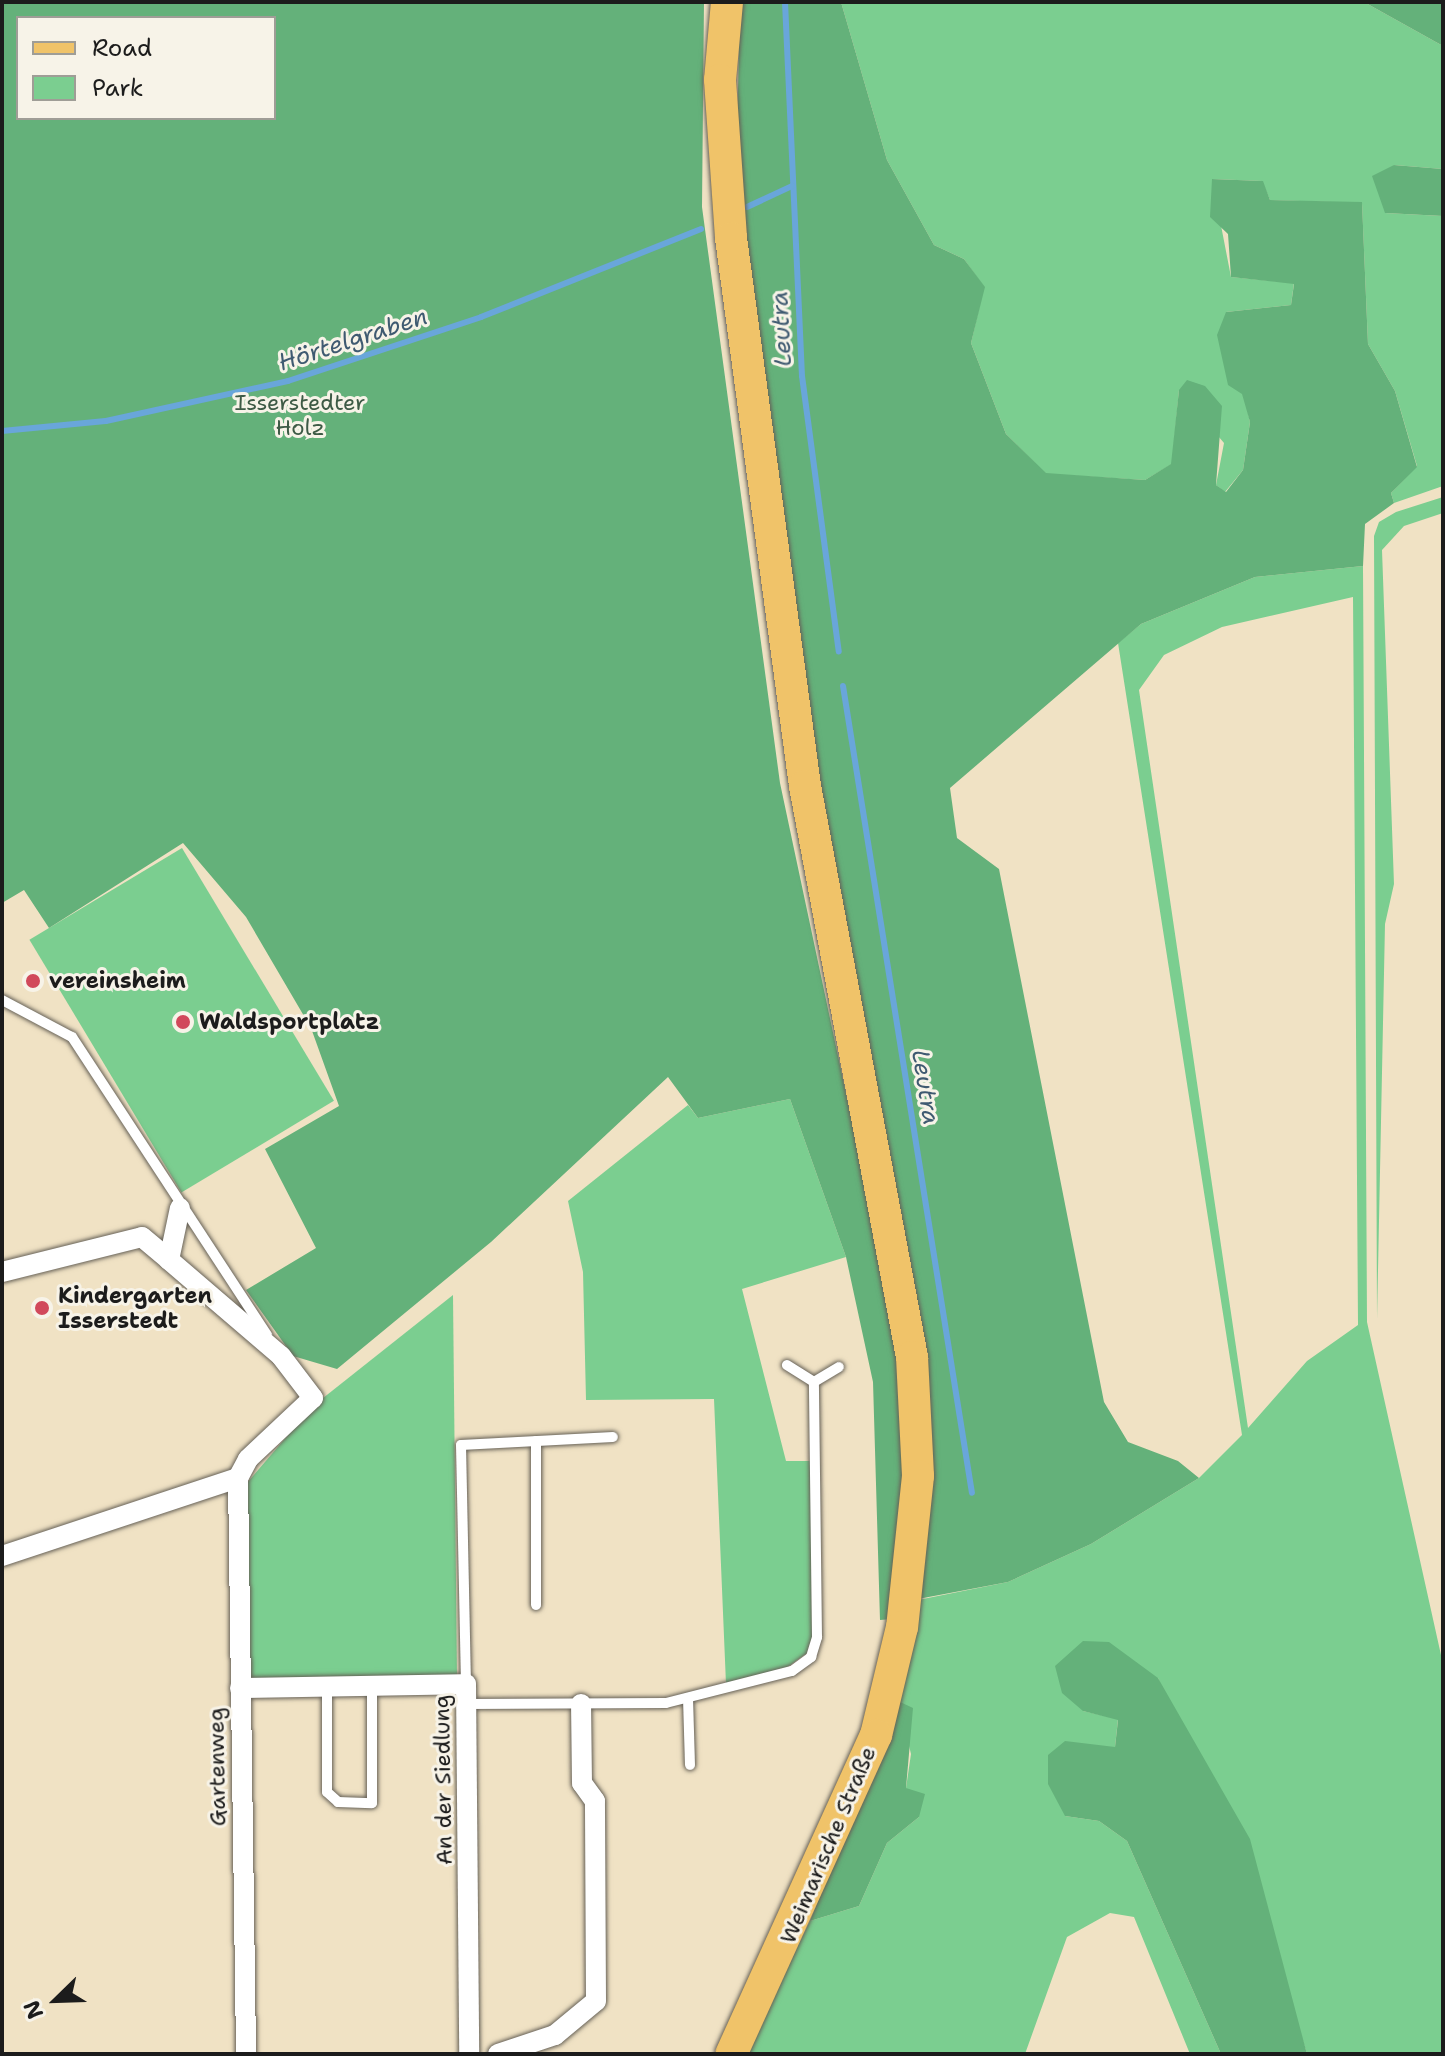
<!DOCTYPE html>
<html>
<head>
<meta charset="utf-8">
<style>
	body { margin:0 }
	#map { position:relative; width:1445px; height:2056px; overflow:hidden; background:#f0e2c4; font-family:"Shantell Sans",sans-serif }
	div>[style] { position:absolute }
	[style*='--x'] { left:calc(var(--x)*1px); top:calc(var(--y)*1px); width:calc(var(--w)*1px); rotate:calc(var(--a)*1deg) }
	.green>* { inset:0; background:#7bce90; transform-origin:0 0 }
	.forest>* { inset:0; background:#64b17a }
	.stream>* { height:6px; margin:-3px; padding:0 3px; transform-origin:3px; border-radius:3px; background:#69a6da }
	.roads { filter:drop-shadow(0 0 2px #666157) drop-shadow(0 0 2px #666157) }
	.service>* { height:10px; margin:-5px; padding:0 5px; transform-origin:5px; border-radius:5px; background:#fff }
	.minor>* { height:20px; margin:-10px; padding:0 10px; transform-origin:10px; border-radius:10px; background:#fff }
	.primary>* { height:32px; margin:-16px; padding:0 16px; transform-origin:16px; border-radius:16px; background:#f0c369 }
	.dots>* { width:22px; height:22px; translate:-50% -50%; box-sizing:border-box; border:4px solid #f7f3e8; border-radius:50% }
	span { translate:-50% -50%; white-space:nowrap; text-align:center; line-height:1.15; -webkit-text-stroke:6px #f7f3e8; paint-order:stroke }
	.park-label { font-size:22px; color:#3d5a45 }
	.poi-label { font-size:22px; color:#1c1c1c; font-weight:700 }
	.left { translate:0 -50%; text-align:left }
	.street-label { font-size:22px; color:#1c1c1c }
	.water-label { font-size:24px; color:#3f5a71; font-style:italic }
	.frame { position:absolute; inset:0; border:4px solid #1c1c1c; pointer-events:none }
	.legend { position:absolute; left:16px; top:16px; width:260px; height:104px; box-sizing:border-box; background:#f7f3e8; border:2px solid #9f9d96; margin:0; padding:10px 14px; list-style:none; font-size:24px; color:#1c1c1c }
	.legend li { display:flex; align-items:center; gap:16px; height:40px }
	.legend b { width:40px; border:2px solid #9f9d96 }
	.north { position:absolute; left:16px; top:1960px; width:80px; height:80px; -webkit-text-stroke:6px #f7f3e8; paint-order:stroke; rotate:247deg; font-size:22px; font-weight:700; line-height:32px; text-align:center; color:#1c1c1c }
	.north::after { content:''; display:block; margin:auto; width:28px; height:36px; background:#1c1c1c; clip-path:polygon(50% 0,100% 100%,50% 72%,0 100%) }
</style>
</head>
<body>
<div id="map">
	<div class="green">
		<i style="clip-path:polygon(841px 2px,1364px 2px,1443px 46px,1443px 169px,1394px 165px,1385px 213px,1443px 216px,1443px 486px,1394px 503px,1391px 493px,1417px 466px,1395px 391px,1368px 344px,1362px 203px,1270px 200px,1262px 181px,1212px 179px,1231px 277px,1294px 283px,1291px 305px,1226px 312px,1250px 422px,1243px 470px,1225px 492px,1216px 485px,1224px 443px,1179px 390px,1172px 464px,1145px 480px,1046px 474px,1006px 434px,971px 343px,984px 287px,964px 259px,934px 245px,887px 160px)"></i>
		<i style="clip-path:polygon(1443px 497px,1443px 513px,1404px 526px,1382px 550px,1394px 884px,1385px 924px,1377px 1320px,1374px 536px,1379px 522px,1396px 512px)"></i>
		<i style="clip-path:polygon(evenodd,1363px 566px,1367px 1322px,1443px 1664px,1443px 2054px,1307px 2054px,1280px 1966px,1158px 1678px,1083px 1711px,1118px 1719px,1115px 1747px,1065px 1816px,1099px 1821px,1127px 1841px,1221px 2054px,1190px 2054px,1134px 1917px,1110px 1913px,1067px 1937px,1025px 2054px,746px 2054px,810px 1921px,859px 1906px,887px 1843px,919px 1817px,906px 1788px,911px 1754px,898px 1701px,918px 1600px,1008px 1582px,1091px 1544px,1199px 1478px,1242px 1435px,1118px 643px,1141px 624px,1255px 577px,1363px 566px,1353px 597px,1358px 1325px,1307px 1361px,1248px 1428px,1139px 690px,1164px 655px,1222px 627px,1353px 597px)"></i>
		<i style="left:182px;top:848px;width:295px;height:178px;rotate:59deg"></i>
		<i style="clip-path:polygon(790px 1099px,846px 1257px,742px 1289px,786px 1461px,811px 1461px,812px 1637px,807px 1653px,786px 1668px,726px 1684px,714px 1399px,586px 1400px,583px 1272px,568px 1201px,688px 1105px,698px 1118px)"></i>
		<i style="clip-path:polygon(453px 1295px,457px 1677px,250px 1680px,247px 1483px,313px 1406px)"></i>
	</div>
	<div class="forest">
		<i style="clip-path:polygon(evenodd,2px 2px,704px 2px,702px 207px,780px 783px,902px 1357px,906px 1474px,892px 1619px,880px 1620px,873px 1382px,846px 1257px,790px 1099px,698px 1118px,668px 1077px,491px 1242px,337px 1369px,293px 1356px,246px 1290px,316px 1248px,265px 1149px,339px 1106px,311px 1028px,246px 917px,183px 843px,49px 928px,24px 890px,2px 903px,2px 2px,18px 18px,274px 18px,274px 118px,18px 118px,18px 18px)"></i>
		<i style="clip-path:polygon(740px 2px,841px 2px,887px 160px,934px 245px,964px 259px,985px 287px,971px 343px,1006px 434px,1046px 473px,1145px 480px,1171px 464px,1179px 390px,1187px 380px,1205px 386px,1222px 406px,1216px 485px,1226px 492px,1243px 470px,1250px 422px,1242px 394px,1228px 385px,1217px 335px,1226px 312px,1291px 305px,1294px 284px,1231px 277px,1228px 234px,1210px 217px,1212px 179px,1263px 181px,1270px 200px,1362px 202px,1368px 344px,1395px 391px,1417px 467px,1391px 493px,1394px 503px,1365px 524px,1363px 566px,1255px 577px,1141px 624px,950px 788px,957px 838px,999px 869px,1104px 1402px,1128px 1442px,1178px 1461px,1199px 1478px,1091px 1544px,1008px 1582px,918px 1599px,923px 1552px,736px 177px)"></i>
		<i style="clip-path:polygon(1364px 2px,1443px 2px,1443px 46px)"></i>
		<i style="clip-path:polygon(1394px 165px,1443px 169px,1443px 216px,1385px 213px,1372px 176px)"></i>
		<i style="clip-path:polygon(1083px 1641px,1109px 1642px,1158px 1678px,1250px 1839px,1307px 2054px,1221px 2054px,1127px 1841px,1099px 1821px,1065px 1816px,1048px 1784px,1048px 1755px,1065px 1741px,1115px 1747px,1118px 1720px,1083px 1711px,1062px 1693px,1055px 1666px)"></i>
		<i style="clip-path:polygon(898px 1701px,913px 1708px,906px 1788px,925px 1794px,919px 1817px,887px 1843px,859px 1906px,810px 1921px)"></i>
	</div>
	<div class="stream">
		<i style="--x:785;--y:2;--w:374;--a:87.4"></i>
		<i style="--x:802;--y:376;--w:278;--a:82.4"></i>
		<i style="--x:747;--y:207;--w:50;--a:-25"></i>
		<i style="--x:2;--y:431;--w:104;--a:-5.5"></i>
		<i style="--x:106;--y:421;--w:186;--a:-12.4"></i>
		<i style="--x:288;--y:381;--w:203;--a:-18.3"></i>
		<i style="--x:481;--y:317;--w:237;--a:-21.8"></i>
		<i style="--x:843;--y:686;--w:817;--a:80.92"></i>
	</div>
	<div class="roads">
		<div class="service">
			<i style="--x:2;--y:1000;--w:79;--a:27.9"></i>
			<i style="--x:72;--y:1037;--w:356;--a:56.8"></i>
			<i style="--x:814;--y:1382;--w:29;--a:-31"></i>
			<i style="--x:536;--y:1441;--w:164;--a:90"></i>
			<i style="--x:466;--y:1684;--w:239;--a:-91.2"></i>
			<i style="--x:461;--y:1445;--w:152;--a:-3"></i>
			<i style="--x:327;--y:1686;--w:106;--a:90"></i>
			<i style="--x:327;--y:1792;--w:15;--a:42"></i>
			<i style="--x:338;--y:1802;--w:34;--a:2"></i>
			<i style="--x:372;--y:1803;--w:120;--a:-90"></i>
			<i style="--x:688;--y:1698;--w:67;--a:88.3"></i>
			<i style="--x:467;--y:1704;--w:199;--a:-0.3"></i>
			<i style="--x:666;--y:1703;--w:130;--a:-14.3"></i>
			<i style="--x:792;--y:1671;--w:24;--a:-36"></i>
			<i style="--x:811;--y:1657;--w:21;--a:-73"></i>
			<i style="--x:817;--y:1637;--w:255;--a:-90.7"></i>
			<i style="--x:814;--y:1382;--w:32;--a:-148"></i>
		</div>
		<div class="minor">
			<i style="--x:2;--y:1272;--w:144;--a:-14"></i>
			<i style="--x:142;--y:1237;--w:35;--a:40"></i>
			<i style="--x:169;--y:1260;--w:53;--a:-78.1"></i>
			<i style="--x:238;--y:1478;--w:576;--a:89.2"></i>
			<i style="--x:2;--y:1556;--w:249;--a:-18.3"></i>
			<i style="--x:238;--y:1478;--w:21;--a:-62"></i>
			<i style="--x:248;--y:1459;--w:89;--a:-43.2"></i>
			<i style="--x:313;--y:1398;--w:53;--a:-127.3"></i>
			<i style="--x:281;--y:1356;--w:148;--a:-139.4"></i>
			<i style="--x:240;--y:1688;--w:226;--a:-1"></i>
			<i style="--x:466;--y:1684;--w:370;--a:89.5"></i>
			<i style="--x:498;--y:2054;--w:60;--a:-18.4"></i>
			<i style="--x:555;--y:2035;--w:53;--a:-39.7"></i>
			<i style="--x:596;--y:2001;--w:200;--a:-90.3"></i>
			<i style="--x:595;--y:1801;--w:22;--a:-126"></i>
			<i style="--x:582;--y:1783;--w:79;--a:-90.7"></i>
		</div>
		<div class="primary">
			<i style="--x:727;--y:2;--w:78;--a:95.1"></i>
			<i style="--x:720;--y:80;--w:158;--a:86"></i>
			<i style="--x:731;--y:238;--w:553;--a:82.31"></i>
			<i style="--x:805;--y:786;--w:581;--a:79.39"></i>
			<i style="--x:912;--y:1357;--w:119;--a:87.1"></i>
			<i style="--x:918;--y:1476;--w:152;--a:96"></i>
			<i style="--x:902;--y:1627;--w:111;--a:103.5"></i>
			<i style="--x:876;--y:1735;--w:350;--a:114.4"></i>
		</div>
	</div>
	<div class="dots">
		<i style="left:33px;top:981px;background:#d1495b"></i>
		<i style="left:183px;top:1022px;background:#d1495b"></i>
		<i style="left:42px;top:1308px;background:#d1495b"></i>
	</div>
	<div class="park-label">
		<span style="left:300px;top:415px">Isserstedter<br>Holz</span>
	</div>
	<div class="poi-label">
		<span class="left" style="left:49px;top:981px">vereinsheim</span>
		<span class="left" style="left:199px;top:1022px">Waldsportplatz</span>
		<span class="left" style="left:58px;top:1308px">Kindergarten<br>Isserstedt</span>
	</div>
	<div class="street-label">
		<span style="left:217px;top:1767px;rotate:-91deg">Gartenweg</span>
		<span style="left:443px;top:1780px;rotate:-91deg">An der Siedlung</span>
		<span style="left:828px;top:1845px;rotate:-67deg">Weimarische Straße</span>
	</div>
	<div class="water-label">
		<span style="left:782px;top:329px;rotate:-93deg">Leutra</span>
		<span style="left:353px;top:340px;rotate:-18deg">Hörtelgraben</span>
		<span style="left:925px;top:1087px;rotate:81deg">Leutra</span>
	</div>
	<div class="frame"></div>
	<ul class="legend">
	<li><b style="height:10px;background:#f0c369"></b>Road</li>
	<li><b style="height:22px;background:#7bce90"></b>Park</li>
	</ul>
	<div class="north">N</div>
</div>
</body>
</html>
